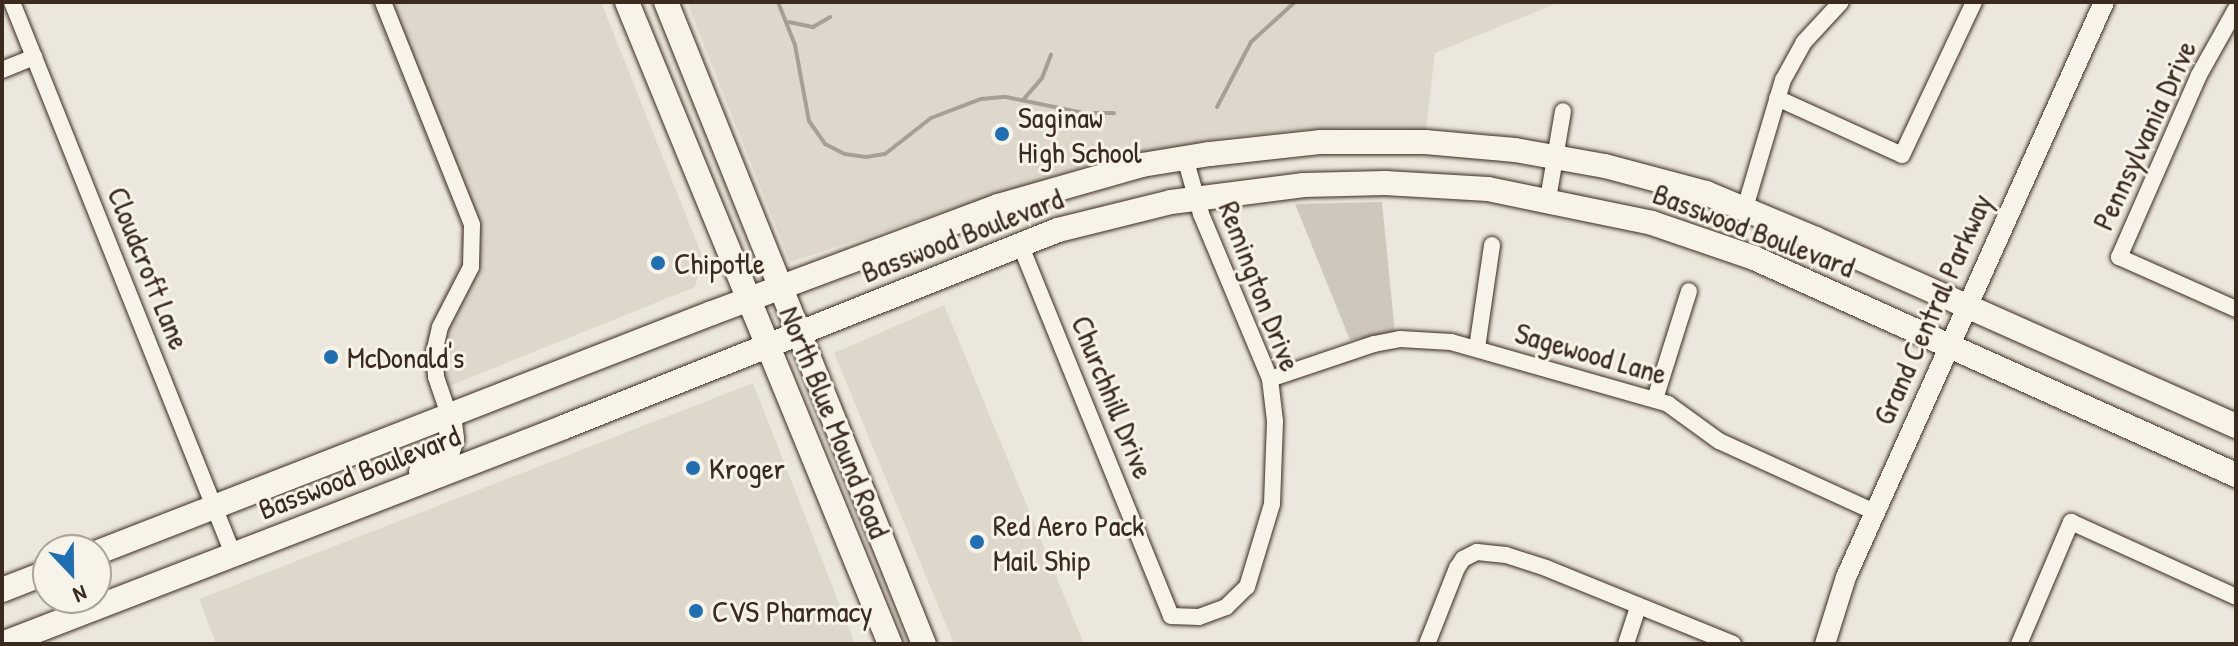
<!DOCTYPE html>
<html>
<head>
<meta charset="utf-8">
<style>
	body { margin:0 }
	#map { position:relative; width:2238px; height:646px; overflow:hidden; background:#ece7dc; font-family:"Patrick Hand",sans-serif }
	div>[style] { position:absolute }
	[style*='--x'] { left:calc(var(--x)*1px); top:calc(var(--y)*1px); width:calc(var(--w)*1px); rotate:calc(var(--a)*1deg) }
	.built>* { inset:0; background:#ddd7cc }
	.green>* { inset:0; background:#cec8bc }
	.stream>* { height:4px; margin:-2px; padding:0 2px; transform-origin:2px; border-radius:2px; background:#a89f93 }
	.roads { filter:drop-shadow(0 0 2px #3b2a1e) drop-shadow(0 0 2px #3b2a1e) }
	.minor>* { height:16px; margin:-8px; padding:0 8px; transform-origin:8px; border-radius:8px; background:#f7f3e8 }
	.tertiary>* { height:20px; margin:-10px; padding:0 10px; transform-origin:10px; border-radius:10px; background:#f7f3e8 }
	.secondary>* { height:24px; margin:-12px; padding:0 12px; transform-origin:12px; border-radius:12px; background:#f7f3e8 }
	.dots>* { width:22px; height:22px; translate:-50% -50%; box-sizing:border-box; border:4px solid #f7f3e8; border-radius:50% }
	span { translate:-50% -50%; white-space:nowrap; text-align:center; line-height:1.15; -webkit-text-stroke:6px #f7f3e8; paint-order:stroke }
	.poi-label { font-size:30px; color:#3b2a1e }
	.left { translate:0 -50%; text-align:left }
	.street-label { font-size:30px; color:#3b2a1e }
	.frame { position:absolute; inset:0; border:4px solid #3b2a1e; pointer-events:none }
	.north { position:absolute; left:32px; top:534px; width:80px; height:80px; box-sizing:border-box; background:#f7f3e8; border:2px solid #aca397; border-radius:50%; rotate:158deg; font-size:22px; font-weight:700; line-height:32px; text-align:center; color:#3b2a1e }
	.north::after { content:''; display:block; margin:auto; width:28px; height:36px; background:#1f6fb2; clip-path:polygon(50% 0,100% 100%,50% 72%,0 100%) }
</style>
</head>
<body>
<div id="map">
	<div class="built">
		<i style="clip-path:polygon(368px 2px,601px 2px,703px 258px,695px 287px,432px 393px,425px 373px,424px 350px,431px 321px,457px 265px,462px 232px)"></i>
		<i style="clip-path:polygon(687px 2px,1560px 2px,1435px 53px,1426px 130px,1326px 128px,1227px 137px,1101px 161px,790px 262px)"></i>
		<i style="clip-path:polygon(944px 305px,1084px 644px,954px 644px,834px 353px)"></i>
		<i style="clip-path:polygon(753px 383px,855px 644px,216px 644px,199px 599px)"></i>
	</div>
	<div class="green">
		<i style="clip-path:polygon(1382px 202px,1395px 333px,1350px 340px,1295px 204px)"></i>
	</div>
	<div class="stream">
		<i style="--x:778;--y:2;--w:46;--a:68.4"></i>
		<i style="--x:795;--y:45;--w:77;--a:79.6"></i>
		<i style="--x:809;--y:121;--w:28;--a:55"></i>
		<i style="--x:825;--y:144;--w:22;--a:27"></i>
		<i style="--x:845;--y:154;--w:21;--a:8"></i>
		<i style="--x:866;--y:157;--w:19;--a:-9"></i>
		<i style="--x:885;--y:154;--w:58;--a:-38"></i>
		<i style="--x:931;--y:118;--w:53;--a:-20.8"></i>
		<i style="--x:981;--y:99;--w:25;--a:-5"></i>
		<i style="--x:1006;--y:97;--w:79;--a:11.7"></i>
		<i style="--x:1083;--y:113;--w:31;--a:0"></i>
		<i style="--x:789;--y:22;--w:25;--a:12"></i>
		<i style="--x:813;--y:27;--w:20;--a:-30"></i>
		<i style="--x:1023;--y:100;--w:29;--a:-49"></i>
		<i style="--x:1042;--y:78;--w:25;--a:-69"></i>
		<i style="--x:1217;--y:107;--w:73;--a:-62.4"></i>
		<i style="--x:1251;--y:42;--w:59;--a:-42.3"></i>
	</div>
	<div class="roads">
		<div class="minor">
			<i style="--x:12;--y:2;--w:595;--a:68.18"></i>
			<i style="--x:383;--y:2;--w:240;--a:68.2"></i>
			<i style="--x:472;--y:225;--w:42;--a:91.4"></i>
			<i style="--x:471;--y:267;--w:68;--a:117.3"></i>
			<i style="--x:440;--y:327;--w:27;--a:103"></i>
			<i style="--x:434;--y:353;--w:24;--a:85"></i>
			<i style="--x:436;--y:377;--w:40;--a:71.1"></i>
			<i style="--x:2236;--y:9;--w:76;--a:119.3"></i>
			<i style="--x:2199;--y:75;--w:199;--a:113.7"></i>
			<i style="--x:2119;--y:257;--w:128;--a:24"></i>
			<i style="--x:2;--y:70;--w:35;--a:-22"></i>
			<i style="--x:1777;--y:98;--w:137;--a:24.5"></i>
			<i style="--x:1902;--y:155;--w:169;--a:-64.8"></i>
			<i style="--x:1548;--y:199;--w:89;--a:-80.3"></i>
			<i style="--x:1745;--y:208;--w:134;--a:-73.5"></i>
			<i style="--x:1783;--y:80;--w:43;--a:-61.1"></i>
			<i style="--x:1804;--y:42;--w:54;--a:-47.2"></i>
			<i style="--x:1020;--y:244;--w:401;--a:67.9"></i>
			<i style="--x:1171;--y:616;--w:28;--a:2"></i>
			<i style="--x:1199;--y:617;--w:29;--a:-20"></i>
			<i style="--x:1226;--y:607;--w:29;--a:-44"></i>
			<i style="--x:1247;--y:587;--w:87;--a:-73.2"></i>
			<i style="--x:1272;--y:504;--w:83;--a:-87.9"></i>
			<i style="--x:1275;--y:421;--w:42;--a:-96.8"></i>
			<i style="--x:1270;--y:379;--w:179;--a:-112.7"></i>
			<i style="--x:1201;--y:214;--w:58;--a:-105.9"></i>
			<i style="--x:1477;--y:348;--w:104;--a:-81.7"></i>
			<i style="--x:1270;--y:379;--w:110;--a:-18.6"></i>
			<i style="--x:1374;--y:344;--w:26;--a:-11"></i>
			<i style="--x:1400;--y:339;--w:51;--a:3.4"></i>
			<i style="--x:1451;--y:342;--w:226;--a:15.9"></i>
			<i style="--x:1668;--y:404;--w:63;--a:36"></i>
			<i style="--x:1719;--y:441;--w:171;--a:24.5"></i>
			<i style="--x:1655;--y:399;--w:113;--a:-72.5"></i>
			<i style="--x:1427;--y:644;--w:82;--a:-68.5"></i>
			<i style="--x:1457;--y:568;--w:11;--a:-56"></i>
			<i style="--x:1463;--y:559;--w:16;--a:-27"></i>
			<i style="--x:1477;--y:552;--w:29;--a:6"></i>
			<i style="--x:1506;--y:555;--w:42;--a:18"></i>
			<i style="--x:1546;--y:568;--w:202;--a:22.1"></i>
			<i style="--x:1626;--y:644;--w:40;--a:-72"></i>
			<i style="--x:2019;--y:644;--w:133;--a:-66.9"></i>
			<i style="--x:2071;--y:522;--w:181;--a:24.4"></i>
		</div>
		<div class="tertiary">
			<i style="--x:1825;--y:644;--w:70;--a:-72.6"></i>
			<i style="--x:1846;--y:577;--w:630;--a:-65.83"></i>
		</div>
		<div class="secondary">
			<i style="--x:627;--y:2;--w:694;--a:67.72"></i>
			<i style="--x:666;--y:2;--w:692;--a:68.11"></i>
			<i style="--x:421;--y:472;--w:32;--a:-35"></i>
			<i style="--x:447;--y:454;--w:16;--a:-72"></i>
			<i style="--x:452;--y:439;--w:24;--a:-97"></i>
			<i style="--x:96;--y:553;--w:661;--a:-21.29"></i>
			<i style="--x:712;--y:313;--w:305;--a:-20.5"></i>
			<i style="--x:998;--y:206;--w:150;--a:-15.9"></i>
			<i style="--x:1142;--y:165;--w:69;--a:-9.2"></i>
			<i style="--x:1210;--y:154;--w:112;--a:-6.2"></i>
			<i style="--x:1321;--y:142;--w:104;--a:0"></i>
			<i style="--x:1425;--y:142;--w:90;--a:5.1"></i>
			<i style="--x:1515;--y:150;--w:91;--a:10.1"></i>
			<i style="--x:1605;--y:166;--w:105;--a:15"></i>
			<i style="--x:1706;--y:193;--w:119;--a:22.7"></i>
			<i style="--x:1816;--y:239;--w:460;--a:24"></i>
			<i style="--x:2;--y:590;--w:49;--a:-21.4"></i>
			<i style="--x:2;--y:644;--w:602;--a:-21.11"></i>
			<i style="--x:564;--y:427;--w:532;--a:-21.74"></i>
			<i style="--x:1058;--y:230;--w:116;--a:-13.9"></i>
			<i style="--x:1171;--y:202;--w:134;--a:-7.3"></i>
			<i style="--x:1304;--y:185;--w:81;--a:-1.4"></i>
			<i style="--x:1385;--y:183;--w:103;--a:3.3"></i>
			<i style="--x:1488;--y:189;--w:167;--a:11.7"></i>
			<i style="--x:1652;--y:223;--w:108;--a:18.9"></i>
			<i style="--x:1754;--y:258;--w:529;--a:24.24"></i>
		</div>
	</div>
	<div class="dots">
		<i style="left:1002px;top:134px;background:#1f6fb2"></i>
		<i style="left:658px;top:263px;background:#1f6fb2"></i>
		<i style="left:331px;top:357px;background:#1f6fb2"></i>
		<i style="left:693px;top:468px;background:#1f6fb2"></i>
		<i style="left:977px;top:542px;background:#1f6fb2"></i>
		<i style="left:696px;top:611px;background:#1f6fb2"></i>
	</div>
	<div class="poi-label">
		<span class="left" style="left:1018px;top:134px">Saginaw<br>High School</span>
		<span class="left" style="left:674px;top:263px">Chipotle</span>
		<span class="left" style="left:347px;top:357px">McDonald's</span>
		<span class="left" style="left:709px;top:468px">Kroger</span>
		<span class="left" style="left:993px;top:542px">Red Aero Pack<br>Mail Ship</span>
		<span class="left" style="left:712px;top:611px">CVS Pharmacy</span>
	</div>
	<div class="street-label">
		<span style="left:2144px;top:135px;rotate:-65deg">Pennsylvania Drive</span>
		<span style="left:1754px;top:230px;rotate:21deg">Basswood Boulevard</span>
		<span style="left:962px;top:235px;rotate:-21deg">Basswood Boulevard</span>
		<span style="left:149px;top:268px;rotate:68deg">Cloudcroft Lane</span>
		<span style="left:1260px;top:286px;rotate:69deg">Remington Drive</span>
		<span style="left:1932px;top:309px;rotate:-66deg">Grand Central Parkway</span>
		<span style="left:1591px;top:353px;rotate:16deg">Sagewood Lane</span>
		<span style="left:1113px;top:397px;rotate:68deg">Churchhill Drive</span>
		<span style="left:835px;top:422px;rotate:68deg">North Blue Mound Road</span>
		<span style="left:359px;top:472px;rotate:-21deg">Basswood Boulevard</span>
	</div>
	<div class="frame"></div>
	<div class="north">N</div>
</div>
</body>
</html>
